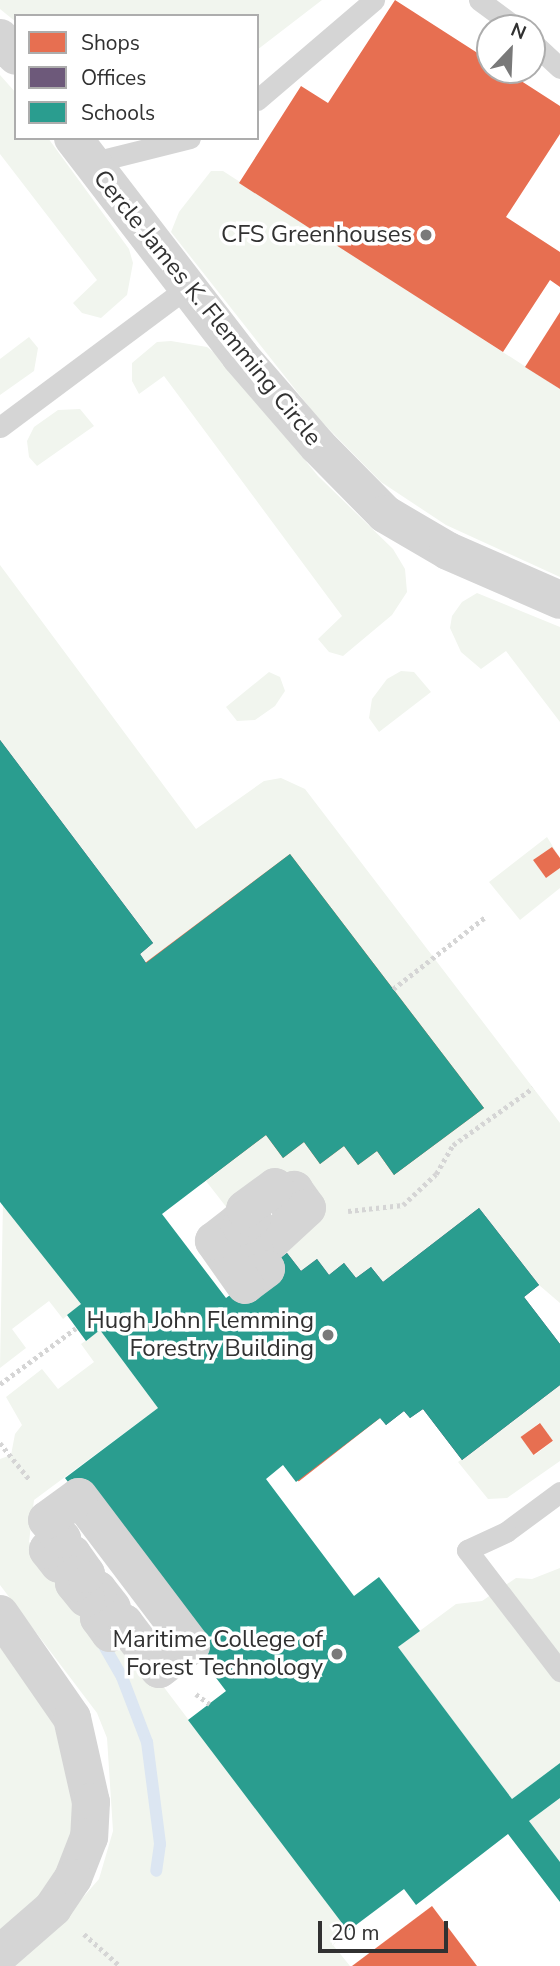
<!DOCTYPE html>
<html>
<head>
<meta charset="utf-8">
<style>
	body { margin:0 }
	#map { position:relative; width:560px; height:1966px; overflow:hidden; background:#fff; font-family:"Nunito Sans",sans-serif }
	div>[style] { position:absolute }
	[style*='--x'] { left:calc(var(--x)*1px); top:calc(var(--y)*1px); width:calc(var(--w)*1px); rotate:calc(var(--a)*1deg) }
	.green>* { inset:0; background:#f1f5ee }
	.shops>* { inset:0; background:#e76f51; transform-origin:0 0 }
	.offices>* { inset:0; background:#6d597a }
	.schools>* { inset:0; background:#2a9d8f }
	.stream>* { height:12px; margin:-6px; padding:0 6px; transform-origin:6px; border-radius:6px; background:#dce6f2 }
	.path>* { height:4.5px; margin-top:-2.25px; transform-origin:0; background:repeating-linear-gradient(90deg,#d5d5d5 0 3.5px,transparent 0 7px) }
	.lane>* { height:21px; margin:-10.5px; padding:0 10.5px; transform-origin:10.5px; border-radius:10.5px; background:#d5d5d5 }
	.street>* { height:38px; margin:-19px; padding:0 19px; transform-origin:19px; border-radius:19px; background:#d5d5d5 }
	.dots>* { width:19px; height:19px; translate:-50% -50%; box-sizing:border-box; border:4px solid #fff; border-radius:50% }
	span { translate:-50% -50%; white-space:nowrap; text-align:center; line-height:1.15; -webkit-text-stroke:7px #fff; paint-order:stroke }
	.poi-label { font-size:24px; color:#313131 }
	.right { translate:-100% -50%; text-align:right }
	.street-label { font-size:24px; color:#313131 }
	.legend { position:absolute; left:14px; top:14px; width:245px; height:126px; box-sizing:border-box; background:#fff; border:2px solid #adadad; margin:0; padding:9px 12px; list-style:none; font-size:21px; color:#313131 }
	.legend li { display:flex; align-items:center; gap:14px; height:35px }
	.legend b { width:35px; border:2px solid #adadad }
	.north { position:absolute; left:476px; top:14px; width:70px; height:70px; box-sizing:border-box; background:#fff; border:2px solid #adadad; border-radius:50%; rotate:23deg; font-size:19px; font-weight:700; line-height:28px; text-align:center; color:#313131 }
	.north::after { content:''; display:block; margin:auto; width:24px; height:32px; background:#797979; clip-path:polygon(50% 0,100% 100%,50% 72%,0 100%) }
	.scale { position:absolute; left:318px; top:1921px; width:130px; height:32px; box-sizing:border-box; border:4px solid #313131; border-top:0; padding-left:9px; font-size:21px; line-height:24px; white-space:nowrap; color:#313131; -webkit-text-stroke:5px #fff; paint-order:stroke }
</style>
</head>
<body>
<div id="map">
	<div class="green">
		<i style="clip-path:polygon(0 0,322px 0,257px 50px,257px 16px,16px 16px,16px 22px,0 9px)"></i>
		<i style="clip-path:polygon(0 75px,16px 93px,16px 138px,48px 138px,129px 249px,133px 263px,127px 295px,101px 318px,82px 313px,73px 303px,97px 280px,0 154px)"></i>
		<i style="clip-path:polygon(211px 171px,223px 171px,560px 389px,560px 577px,446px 525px,381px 482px,317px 417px,171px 232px,179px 212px)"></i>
		<i style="clip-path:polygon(29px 337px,38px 348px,34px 371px,0 395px,0 359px)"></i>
		<i style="clip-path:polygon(171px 341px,207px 347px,221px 358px,318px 476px,393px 549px,405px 569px,407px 592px,392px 615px,343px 656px,329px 652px,318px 639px,342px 616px,164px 376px,139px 394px,132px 381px,132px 363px,157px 342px)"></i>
		<i style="clip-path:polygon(80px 409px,94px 426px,37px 466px,29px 457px,27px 441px,34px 427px,58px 410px)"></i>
		<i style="clip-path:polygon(0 565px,196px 829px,264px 781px,281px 778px,305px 789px,560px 1123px,560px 1303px,539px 1285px,479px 1209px,383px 1282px,372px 1267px,356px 1278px,344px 1263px,329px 1275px,317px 1259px,301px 1271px,287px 1253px,307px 1208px,227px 1208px,206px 1181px,266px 1135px,283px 1158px,304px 1142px,320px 1164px,344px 1146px,358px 1165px,377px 1151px,395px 1175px,483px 1108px,290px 854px,146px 963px,140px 954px,153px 943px,0 740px)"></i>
		<i style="clip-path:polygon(477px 593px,560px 627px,560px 722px,506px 651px,481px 669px,461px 652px,450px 628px,452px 616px,462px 602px)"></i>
		<i style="clip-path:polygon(401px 671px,414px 672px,431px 692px,379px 732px,369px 718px,372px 699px,387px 679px)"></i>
		<i style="clip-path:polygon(269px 672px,280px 677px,285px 691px,275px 706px,255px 720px,237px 721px,226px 707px)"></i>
		<i style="clip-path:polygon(547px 837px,560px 858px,552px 847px,533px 860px,546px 878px,560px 868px,560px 888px,520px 920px,489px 882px)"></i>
		<i style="clip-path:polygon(3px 1200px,81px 1304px,63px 1319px,49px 1301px,12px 1329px,26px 1348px,0 1368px)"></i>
		<i style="clip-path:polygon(100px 1330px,158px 1408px,34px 1500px,29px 1542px,157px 1678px,348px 1931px,333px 1945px,350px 1966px,10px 1966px,65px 1918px,99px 1879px,113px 1831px,107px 1738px,97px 1713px,0 1585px,0 1459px,11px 1455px,15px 1434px,22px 1425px,6px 1397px,42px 1369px,58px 1389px,94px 1362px,81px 1344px)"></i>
		<i style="clip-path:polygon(evenodd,560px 1385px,560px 1461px,507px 1498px,488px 1499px,458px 1462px,560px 1385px,539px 1423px,553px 1441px,535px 1455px,521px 1437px,539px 1423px)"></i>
		<i style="clip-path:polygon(560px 1568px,560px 1763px,512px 1799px,398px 1647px,456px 1604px,482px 1601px,516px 1578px,532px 1579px)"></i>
		<i style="clip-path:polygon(0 1614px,33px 1658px,89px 1837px,0 1954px)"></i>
		<i style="clip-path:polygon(560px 1798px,560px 1862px,529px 1821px)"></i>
	</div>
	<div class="shops">
		<i style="clip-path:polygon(395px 0,490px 61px,490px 70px,504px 70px,560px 106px,560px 134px,506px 217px,560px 252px,560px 287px,550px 280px,503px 352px,239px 183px,301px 86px,328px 103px)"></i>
		<i style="clip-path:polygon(560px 312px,560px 389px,525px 367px)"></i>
		<i style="clip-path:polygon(552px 847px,560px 858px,560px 868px,546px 878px,533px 860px)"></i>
		<i style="clip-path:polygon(290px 854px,484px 1108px,394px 1175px,377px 1151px,358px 1165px,344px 1146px,320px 1164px,304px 1142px,283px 1158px,266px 1135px,201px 1184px,137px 1100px,87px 1137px,24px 1054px)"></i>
		<i style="left:292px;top:1304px;width:144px;height:104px;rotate:52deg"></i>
		<i style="left:540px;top:1423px;width:22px;height:24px;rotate:54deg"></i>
		<i style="clip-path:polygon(432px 1906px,477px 1966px,352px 1966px)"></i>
	</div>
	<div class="offices">
		<i style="clip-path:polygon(0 740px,153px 943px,140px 954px,146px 963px,24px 1054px,87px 1137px,0 1202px)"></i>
		<i style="clip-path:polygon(479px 1208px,539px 1285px,524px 1297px,560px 1344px,560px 1385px,462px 1460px,423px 1409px,410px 1418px,404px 1411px,386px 1425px,266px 1269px,287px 1253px,301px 1271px,317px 1259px,329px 1275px,344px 1263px,356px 1278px,371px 1267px,383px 1282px)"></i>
	</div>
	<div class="schools">
		<i style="clip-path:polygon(0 740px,153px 943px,140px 954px,146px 963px,290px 854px,484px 1108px,394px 1175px,377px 1151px,358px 1165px,344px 1146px,320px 1164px,304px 1142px,283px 1158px,266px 1135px,162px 1214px,226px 1298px,287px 1253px,301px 1271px,317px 1259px,329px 1275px,344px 1263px,356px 1278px,371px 1267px,383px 1282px,479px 1208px,539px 1285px,524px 1297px,560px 1344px,560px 1385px,462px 1460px,423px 1409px,410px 1418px,404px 1411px,386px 1425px,380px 1418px,296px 1482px,283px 1465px,266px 1479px,354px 1596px,379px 1577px,420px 1631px,398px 1647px,512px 1799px,560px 1763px,560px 1798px,529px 1821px,560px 1862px,560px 1902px,508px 1834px,416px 1905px,404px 1889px,348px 1931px,188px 1720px,226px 1691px,65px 1478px,158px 1408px,100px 1330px,86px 1341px,67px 1315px,81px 1304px,0 1202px)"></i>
	</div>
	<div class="stream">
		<i style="--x:99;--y:1637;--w:46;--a:60.1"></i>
		<i style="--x:122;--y:1677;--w:70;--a:69"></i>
		<i style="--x:147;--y:1742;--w:103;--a:82.7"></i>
		<i style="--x:160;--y:1844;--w:27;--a:98"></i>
	</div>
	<div class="path">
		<i style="--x:393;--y:989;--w:117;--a:-38"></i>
		<i style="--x:348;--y:1211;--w:55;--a:-6.2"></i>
		<i style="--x:403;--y:1205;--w:45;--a:-43.2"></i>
		<i style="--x:436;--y:1174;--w:34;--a:-60"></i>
		<i style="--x:453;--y:1145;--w:98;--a:-35.5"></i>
		<i style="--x:0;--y:1384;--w:94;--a:-36.4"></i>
		<i style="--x:0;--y:1443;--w:48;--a:51"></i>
		<i style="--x:196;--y:1694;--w:17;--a:36"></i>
		<i style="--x:84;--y:1934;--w:48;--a:41.6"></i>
	</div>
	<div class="lane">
		<i style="--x:479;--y:0;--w:47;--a:36.4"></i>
		<i style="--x:532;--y:42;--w:38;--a:43"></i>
		<i style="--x:257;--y:100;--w:154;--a:-40.5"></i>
		<i style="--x:90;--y:163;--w:103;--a:-14"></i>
		<i style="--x:0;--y:427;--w:231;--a:-36.7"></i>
		<i style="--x:560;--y:1492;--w:67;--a:143.5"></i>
		<i style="--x:506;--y:1532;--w:43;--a:155.2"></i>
		<i style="--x:467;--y:1550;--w:153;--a:52.5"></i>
	</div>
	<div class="street">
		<i style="--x:0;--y:38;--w:24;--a:48"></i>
		<i style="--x:73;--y:138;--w:275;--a:52.5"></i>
		<i style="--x:240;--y:356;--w:119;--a:49.1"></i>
		<i style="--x:318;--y:446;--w:95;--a:45.4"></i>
		<i style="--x:385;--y:514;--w:73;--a:30.4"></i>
		<i style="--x:448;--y:551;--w:122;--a:23.6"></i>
		<i style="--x:275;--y:1187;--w:14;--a:54"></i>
		<i style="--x:283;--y:1198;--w:14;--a:-36"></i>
		<i style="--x:294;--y:1190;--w:22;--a:54"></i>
		<i style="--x:307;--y:1208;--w:69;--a:137.3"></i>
		<i style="--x:256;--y:1255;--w:17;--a:54"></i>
		<i style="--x:266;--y:1269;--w:26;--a:143"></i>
		<i style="--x:245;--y:1285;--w:54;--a:-125.2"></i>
		<i style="--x:214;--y:1241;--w:31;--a:-38"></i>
		<i style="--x:238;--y:1222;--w:5;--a:53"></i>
		<i style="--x:241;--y:1226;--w:14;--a:-36"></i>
		<i style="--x:252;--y:1218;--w:11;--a:-128"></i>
		<i style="--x:245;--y:1209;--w:37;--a:-36"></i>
		<i style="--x:79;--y:1497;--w:186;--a:52.9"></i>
		<i style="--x:191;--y:1645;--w:40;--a:143"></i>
		<i style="--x:159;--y:1669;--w:58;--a:-127.3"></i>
		<i style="--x:124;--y:1623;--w:17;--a:144"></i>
		<i style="--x:110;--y:1633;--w:19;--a:-126"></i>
		<i style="--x:99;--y:1618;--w:16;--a:-38"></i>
		<i style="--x:112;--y:1608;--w:23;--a:-128"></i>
		<i style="--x:98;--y:1590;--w:14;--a:146"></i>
		<i style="--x:86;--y:1598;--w:19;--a:-129"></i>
		<i style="--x:74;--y:1583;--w:15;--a:-37"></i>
		<i style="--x:86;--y:1574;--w:24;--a:-125"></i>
		<i style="--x:72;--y:1554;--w:16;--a:142"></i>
		<i style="--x:59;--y:1564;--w:18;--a:-128"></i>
		<i style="--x:48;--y:1550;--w:18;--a:-38"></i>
		<i style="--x:62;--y:1539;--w:24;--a:-128"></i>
		<i style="--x:47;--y:1520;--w:39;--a:-36"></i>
		<i style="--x:0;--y:1614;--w:126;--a:55.3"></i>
		<i style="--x:72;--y:1718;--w:86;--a:77.3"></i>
		<i style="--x:91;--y:1802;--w:35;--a:93"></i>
		<i style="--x:89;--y:1837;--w:44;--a:111.3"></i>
		<i style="--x:73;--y:1878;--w:36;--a:124"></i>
		<i style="--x:53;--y:1908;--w:70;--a:139"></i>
	</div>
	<div class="dots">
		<i style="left:426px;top:235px;background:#797979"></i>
		<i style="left:328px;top:1335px;background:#797979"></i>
		<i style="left:337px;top:1654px;background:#797979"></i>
	</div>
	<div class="poi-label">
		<span class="right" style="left:412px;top:235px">CFS Greenhouses</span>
		<span class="right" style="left:314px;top:1335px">Hugh John Flemming<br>Forestry Building</span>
		<span class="right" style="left:323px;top:1654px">Maritime College of<br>Forest Technology</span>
	</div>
	<div class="street-label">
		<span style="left:207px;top:308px;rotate:51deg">Cercle James K. Flemming Circle</span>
	</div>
	<ul class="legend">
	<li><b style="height:19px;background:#e76f51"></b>Shops</li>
	<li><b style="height:19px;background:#6d597a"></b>Offices</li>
	<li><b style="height:19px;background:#2a9d8f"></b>Schools</li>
	</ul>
	<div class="north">N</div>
	<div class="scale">20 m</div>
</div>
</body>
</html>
